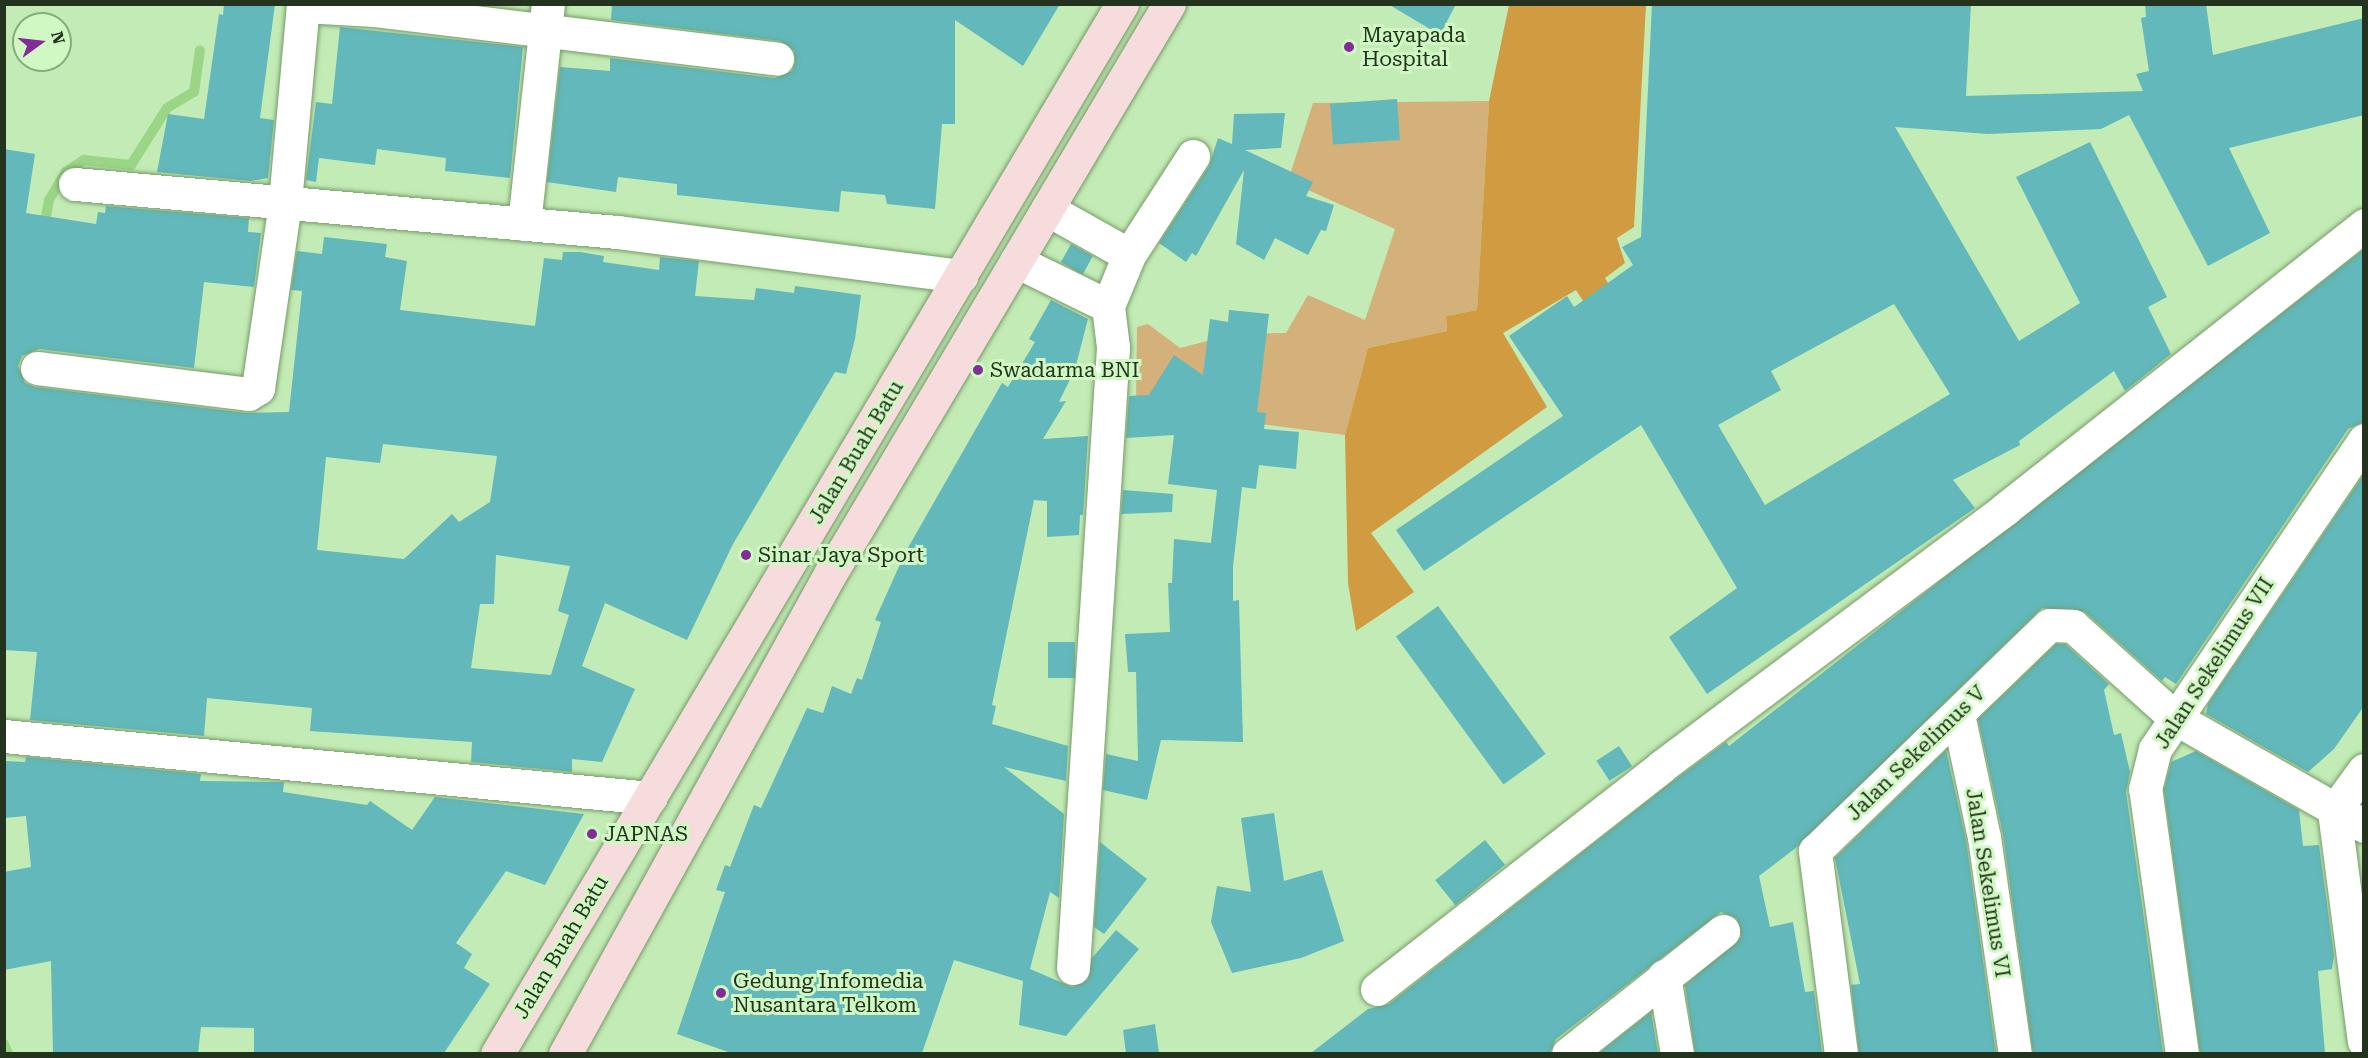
<!DOCTYPE html>
<html>
<head>
<meta charset="utf-8">
<style>
	body { margin:0 }
	#map { position:relative; width:2368px; height:1058px; overflow:hidden; background:#c3ebb5; font-family:"Roboto Serif",serif }
	div>[style] { position:absolute }
	[style*='--x'] { left:calc(var(--x)*1px); top:calc(var(--y)*1px); width:calc(var(--w)*1px); rotate:calc(var(--a)*1deg) }
	.green>* { inset:0; background:#d4b07a }
	.forest>* { inset:0; background:#d19c41 }
	.stream>* { height:10px; margin:-5px; padding:0 5px; transform-origin:5px; border-radius:5px; background:#9bd686 }
	.building>* { inset:0; background:#62b8ba; transform-origin:0 0 }
	.roads { filter:drop-shadow(0 0 2px #769b69) drop-shadow(0 0 2px #769b69) }
	.minor>* { height:33px; margin:-16.5px; padding:0 16.5px; transform-origin:16.5px; border-radius:16.5px; background:#fff }
	.major>* { height:33px; margin:-16.5px; padding:0 16.5px; transform-origin:16.5px; border-radius:16.5px; background:#f7dcdd }
	.dots>* { width:16px; height:16px; translate:-50% -50%; box-sizing:border-box; border:3px solid #d0f8c2; border-radius:50% }
	span { translate:-50% -50%; white-space:nowrap; text-align:center; line-height:1.15; -webkit-text-stroke:6px #d0f8c2; paint-order:stroke }
	.poi-label { font-size:21px; color:#23331e }
	.left { translate:0 -50%; text-align:left }
	.street-label { font-size:21px; color:#23331e }
	.frame { position:absolute; inset:0; border:6px solid #23331e; pointer-events:none }
	.north { position:absolute; left:12px; top:12px; width:60px; height:60px; box-sizing:border-box; background:#d0f8c2; border:2px solid #8ba980; border-radius:50%; rotate:75deg; font-size:16px; font-weight:700; line-height:24px; text-align:center; color:#23331e }
	.north::after { content:''; display:block; margin:auto; width:21px; height:27px; background:#822c9a; clip-path:polygon(50% 0,100% 100%,50% 72%,0 100%) }
</style>
</head>
<body>
<div id="map">
	<div class="green">
		<i style="clip-path:polygon(1489px 101px,1477px 310px,1446px 316px,1447px 331px,1368px 348px,1345px 435px,1136px 408px,1137px 327px,1148px 324px,1180px 348px,1235px 334px,1286px 333px,1308px 295px,1365px 320px,1395px 229px,1288px 181px,1313px 103px)"></i>
	</div>
	<div class="forest">
		<i style="clip-path:polygon(1509px 5px,1646px 5px,1634px 227px,1617px 238px,1625px 263px,1605px 278px,1624px 309px,1601px 328px,1576px 290px,1503px 333px,1547px 407px,1371px 533px,1414px 592px,1356px 631px,1348px 583px,1345px 435px,1368px 348px,1447px 331px,1446px 316px,1477px 310px,1489px 101px)"></i>
	</div>
	<div class="stream">
		<i style="--x:44;--y:228;--w:28;--a:-80"></i>
		<i style="--x:49;--y:200;--w:33;--a:-59"></i>
		<i style="--x:66;--y:172;--w:22;--a:-34"></i>
		<i style="--x:84;--y:160;--w:47;--a:6.1"></i>
		<i style="--x:131;--y:165;--w:67;--a:-57.7"></i>
		<i style="--x:167;--y:108;--w:31;--a:-31"></i>
		<i style="--x:194;--y:92;--w:42;--a:-81.9"></i>
		<i style="--x:4;--y:1044;--w:11;--a:68"></i>
	</div>
	<div class="building">
		<i style="clip-path:polygon(224px 4px,275px 4px,260px 118px,274px 120px,268px 178px,251px 181px,157px 172px,168px 114px,204px 119px,219px 14px,223px 15px)"></i>
		<i style="clip-path:polygon(612px 4px,1060px 4px,1023px 66px,955px 20px,955px 124px,942px 124px,935px 209px,887px 204px,885px 195px,841px 191px,839px 212px,677px 195px,677px 184px,618px 177px,616px 192px,547px 182px,560px 67px,610px 71px,610px 58px,775px 78px,792px 71px,795px 62px,794px 51px,780px 41px,611px 20px)"></i>
		<i style="clip-path:polygon(1388px 4px,1456px 4px,1440px 35px)"></i>
		<i style="clip-path:polygon(evenodd,1652px 4px,1971px 4px,1966px 96px,2143px 91px,2136px 74px,2149px 71px,2141px 18px,2146px 17px,2145px 4px,2206px 4px,2213px 55px,2364px 18px,2364px 115px,2229px 148px,2270px 233px,2208px 266px,2129px 115px,2101px 129px,1988px 134px,1895px 127px,2019px 341px,2080px 303px,2016px 177px,2090px 142px,2167px 297px,2148px 307px,2171px 354px,2125px 391px,2114px 371px,2019px 441px,2020px 445px,1953px 480px,1975px 508px,1707px 694px,1669px 637px,1737px 588px,1641px 425px,1424px 571px,1396px 530px,1563px 416px,1509px 336px,1567px 296px,1574px 307px,1633px 265px,1622px 247px,1641px 237px,1652px 4px,1894px 304px,1950px 394px,1765px 505px,1718px 425px,1781px 390px,1771px 371px,1894px 304px)"></i>
		<i style="clip-path:polygon(340px 27px,523px 47px,510px 178px,445px 171px,446px 158px,377px 149px,375px 165px,319px 158px,316px 182px,306px 180px,316px 102px,332px 104px)"></i>
		<i style="left:1397px;top:99px;width:41px;height:67px;rotate:86deg"></i>
		<i style="clip-path:polygon(1285px 113px,1281px 148px,1245px 150px,1313px 182px,1306px 196px,1334px 205px,1326px 231px,1321px 230px,1308px 255px,1275px 238px,1264px 260px,1236px 244px,1244px 170px,1196px 256px,1192px 253px,1186px 262px,1159px 243px,1209px 166px,1218px 138px,1232px 144px,1234px 114px)"></i>
		<i style="clip-path:polygon(evenodd,4px 149px,35px 154px,26px 213px,96px 224px,98px 212px,105px 213px,106px 206px,249px 218px,248px 232px,261px 233px,254px 287px,204px 282px,194px 368px,39px 349px,22px 356px,18px 366px,25px 383px,35px 387px,246px 413px,289px 412px,302px 291px,291px 290px,297px 251px,322px 254px,324px 237px,387px 244px,385px 257px,407px 261px,400px 310px,535px 326px,544px 258px,562px 260px,563px 252px,580px 252px,604px 256px,603px 262px,659px 270px,660px 257px,699px 261px,695px 296px,754px 300px,756px 288px,794px 293px,795px 286px,861px 295px,855px 339px,846px 374px,835px 372px,733px 544px,687px 640px,605px 603px,582px 666px,635px 689px,602px 762px,572px 759px,572px 772px,471px 762px,472px 742px,310px 731px,312px 708px,207px 698px,204px 736px,30px 720px,37px 652px,4px 650px,4px 149px,383px 444px,497px 456px,490px 502px,459px 522px,452px 514px,404px 559px,317px 550px,326px 457px,380px 463px,383px 444px,4px 149px,496px 555px,570px 566px,558px 611px,569px 615px,551px 675px,471px 668px,480px 604px,494px 604px,496px 555px)"></i>
		<i style="left:1071px;top:244px;width:25px;height:21px;rotate:29deg"></i>
		<i style="clip-path:polygon(2364px 249px,2364px 422px,2348px 429px,2176px 684px,2165px 677px,2162px 681px,2085px 612px,2042px 608px,1797px 847px,1759px 876px,1770px 927px,1793px 922px,1805px 992px,1814px 991px,1822px 1053px,1695px 1053px,1685px 985px,1741px 937px,1737px 919px,1721px 912px,1556px 1039px,1550px 1053px,1311px 1053px,1368px 1009px,1389px 1004px,1673px 781px,1726px 742px,1729px 746px)"></i>
		<i style="clip-path:polygon(1051px 300px,1088px 319px,1075px 369px,1059px 402px,1066px 401px,1043px 439px,1088px 436px,1083px 515px,1080px 515px,1079px 535px,1047px 537px,1047px 501px,1034px 500px,992px 705px,996px 706px,992px 724px,1068px 746px,1066px 781px,1004px 767px,1064px 814px,1059px 898px,1050px 892px,1030px 969px,1072px 987px,1088px 979px,1092px 958px,1116px 930px,1139px 949px,1066px 1036px,1019px 1025px,1023px 981px,954px 960px,922px 1053px,731px 1053px,677px 1034px,725px 892px,716px 890px,725px 865px,730px 867px,754px 805px,761px 808px,807px 708px,823px 713px,832px 686px,851px 694px,857px 678px,862px 680px,881px 622px,875px 620px,905px 553px,1002px 383px,1008px 387px,1035px 342px,1029px 339px)"></i>
		<i style="clip-path:polygon(1229px 310px,1269px 314px,1257px 412px,1266px 413px,1264px 429px,1299px 432px,1296px 469px,1259px 465px,1256px 489px,1242px 487px,1233px 567px,1233px 601px,1239px 600px,1243px 742px,1161px 740px,1147px 800px,1103px 790px,1106px 754px,1138px 761px,1136px 672px,1128px 672px,1125px 634px,1170px 632px,1168px 583px,1172px 583px,1174px 539px,1211px 543px,1217px 490px,1168px 484px,1174px 435px,1126px 438px,1129px 396px,1149px 395px,1174px 355px,1203px 375px,1210px 319px,1228px 322px)"></i>
		<i style="clip-path:polygon(2364px 474px,2364px 706px,2334px 749px,2308px 772px,2206px 714px,2208px 704px)"></i>
		<i style="clip-path:polygon(1123px 490px,1173px 494px,1172px 512px,1121px 514px)"></i>
		<i style="left:1438px;top:606px;width:183px;height:52px;rotate:54deg"></i>
		<i style="left:1048px;top:642px;width:27px;height:36px"></i>
		<i style="clip-path:polygon(2056px 644px,2065px 644px,2109px 684px,2104px 690px,2114px 735px,2121px 733px,2130px 772px,2126px 792px,2163px 1053px,2033px 1053px,2003px 834px,1978px 719px)"></i>
		<i style="left:1619px;top:746px;width:24px;height:27px;rotate:57deg"></i>
		<i style="clip-path:polygon(1946px 750px,1966px 840px,1996px 1053px,1859px 1053px,1851px 985px,1860px 984px,1835px 858px)"></i>
		<i style="clip-path:polygon(2196px 751px,2299px 810px,2303px 846px,2319px 845px,2334px 956px,2332px 969px,2318px 971px,2325px 1053px,2200px 1053px,2164px 790px,2171px 762px)"></i>
		<i style="clip-path:polygon(26px 757px,201px 774px,200px 781px,284px 782px,283px 792px,367px 805px,370px 801px,412px 830px,435px 797px,584px 814px,545px 885px,506px 871px,456px 943px,472px 954px,464px 968px,490px 984px,444px 1053px,254px 1053px,254px 1028px,201px 1027px,198px 1053px,53px 1053px,51px 961px,4px 970px,4px 872px,31px 867px,26px 816px,4px 818px,4px 761px,25px 762px)"></i>
		<i style="clip-path:polygon(1274px 813px,1284px 881px,1322px 870px,1344px 941px,1301px 958px,1232px 973px,1211px 922px,1217px 886px,1251px 892px,1241px 818px)"></i>
		<i style="left:1485px;top:840px;width:32px;height:64px;rotate:51deg"></i>
		<i style="clip-path:polygon(1100px 842px,1147px 879px,1104px 934px,1094px 927px)"></i>
		<i style="clip-path:polygon(1651px 1012px,1658px 1053px,1599px 1053px)"></i>
		<i style="clip-path:polygon(1155px 1024px,1159px 1053px,1126px 1053px,1123px 1030px)"></i>
	</div>
	<div class="roads">
		<div class="minor">
			<i style="--x:303;--y:6;--w:72;--a:3.2"></i>
			<i style="--x:375;--y:10;--w:405;--a:6.9"></i>
			<i style="--x:75;--y:184;--w:544;--a:5.06"></i>
			<i style="--x:617;--y:232;--w:347;--a:7.3"></i>
			<i style="--x:1047;--y:209;--w:94;--a:29.3"></i>
			<i style="--x:524;--y:224;--w:221;--a:-83.8"></i>
			<i style="--x:1016;--y:261;--w:102;--a:26.1"></i>
			<i style="--x:37;--y:368;--w:213;--a:7"></i>
			<i style="--x:248;--y:394;--w:12;--a:-31"></i>
			<i style="--x:258;--y:388;--w:188;--a:-81.7"></i>
			<i style="--x:285;--y:202;--w:199;--a:-84.8"></i>
			<i style="--x:1958;--y:714;--w:126;--a:78.1"></i>
			<i style="--x:1984;--y:837;--w:219;--a:81.9"></i>
			<i style="--x:4;--y:736;--w:649;--a:5.48"></i>
			<i style="--x:2364;--y:770;--w:51;--a:126.2"></i>
			<i style="--x:2334;--y:811;--w:232;--a:82.6"></i>
			<i style="--x:1073;--y:968;--w:622;--a:-86.31"></i>
			<i style="--x:1113;--y:347;--w:41;--a:-97"></i>
			<i style="--x:1108;--y:306;--w:55;--a:-67.6"></i>
			<i style="--x:1129;--y:255;--w:118;--a:-57.1"></i>
			<i style="--x:1664;--y:976;--w:79;--a:80.5"></i>
			<i style="--x:1377;--y:989;--w:362;--a:-38"></i>
			<i style="--x:1662;--y:766;--w:429;--a:-36.8"></i>
			<i style="--x:2005;--y:509;--w:458;--a:-38.3"></i>
			<i style="--x:1568;--y:1054;--w:198;--a:-38.4"></i>
			<i style="--x:1841;--y:1054;--w:205;--a:-97.3"></i>
			<i style="--x:1815;--y:851;--w:325;--a:-44"></i>
			<i style="--x:2049;--y:625;--w:24;--a:2"></i>
			<i style="--x:2073;--y:626;--w:137;--a:42"></i>
			<i style="--x:2175;--y:718;--w:218;--a:29.7"></i>
			<i style="--x:2182;--y:1054;--w:268;--a:-97.9"></i>
			<i style="--x:2145;--y:789;--w:41;--a:-76"></i>
			<i style="--x:2155;--y:749;--w:373;--a:-55.9"></i>
		</div>
		<div class="major">
			<i style="--x:497;--y:1054;--w:1222;--a:-59.24"></i>
			<i style="--x:565;--y:1054;--w:548;--a:-61.1"></i>
			<i style="--x:830;--y:574;--w:663;--a:-59.26"></i>
		</div>
	</div>
	<div class="dots">
		<i style="left:1349px;top:47px;background:#822c9a"></i>
		<i style="left:978px;top:370px;background:#822c9a"></i>
		<i style="left:746px;top:555px;background:#822c9a"></i>
		<i style="left:592px;top:834px;background:#822c9a"></i>
		<i style="left:721px;top:993px;background:#822c9a"></i>
	</div>
	<div class="poi-label">
		<span class="left" style="left:1362px;top:47px">Mayapada<br>Hospital</span>
		<span class="left" style="left:990px;top:370px">Swadarma BNI</span>
		<span class="left" style="left:758px;top:555px">Sinar Jaya Sport</span>
		<span class="left" style="left:604px;top:834px">JAPNAS</span>
		<span class="left" style="left:733px;top:993px">Gedung Infomedia<br>Nusantara Telkom</span>
	</div>
	<div class="street-label">
		<span style="left:856px;top:452px;rotate:-59deg">Jalan Buah Batu</span>
		<span style="left:2214px;top:663px;rotate:-57deg">Jalan Sekelimus VII</span>
		<span style="left:1916px;top:753px;rotate:-44deg">Jalan Sekelimus V</span>
		<span style="left:1988px;top:883px;rotate:81deg">Jalan Sekelimus VI</span>
		<span style="left:561px;top:947px;rotate:-59deg">Jalan Buah Batu</span>
	</div>
	<div class="frame"></div>
	<div class="north">N</div>
</div>
</body>
</html>
